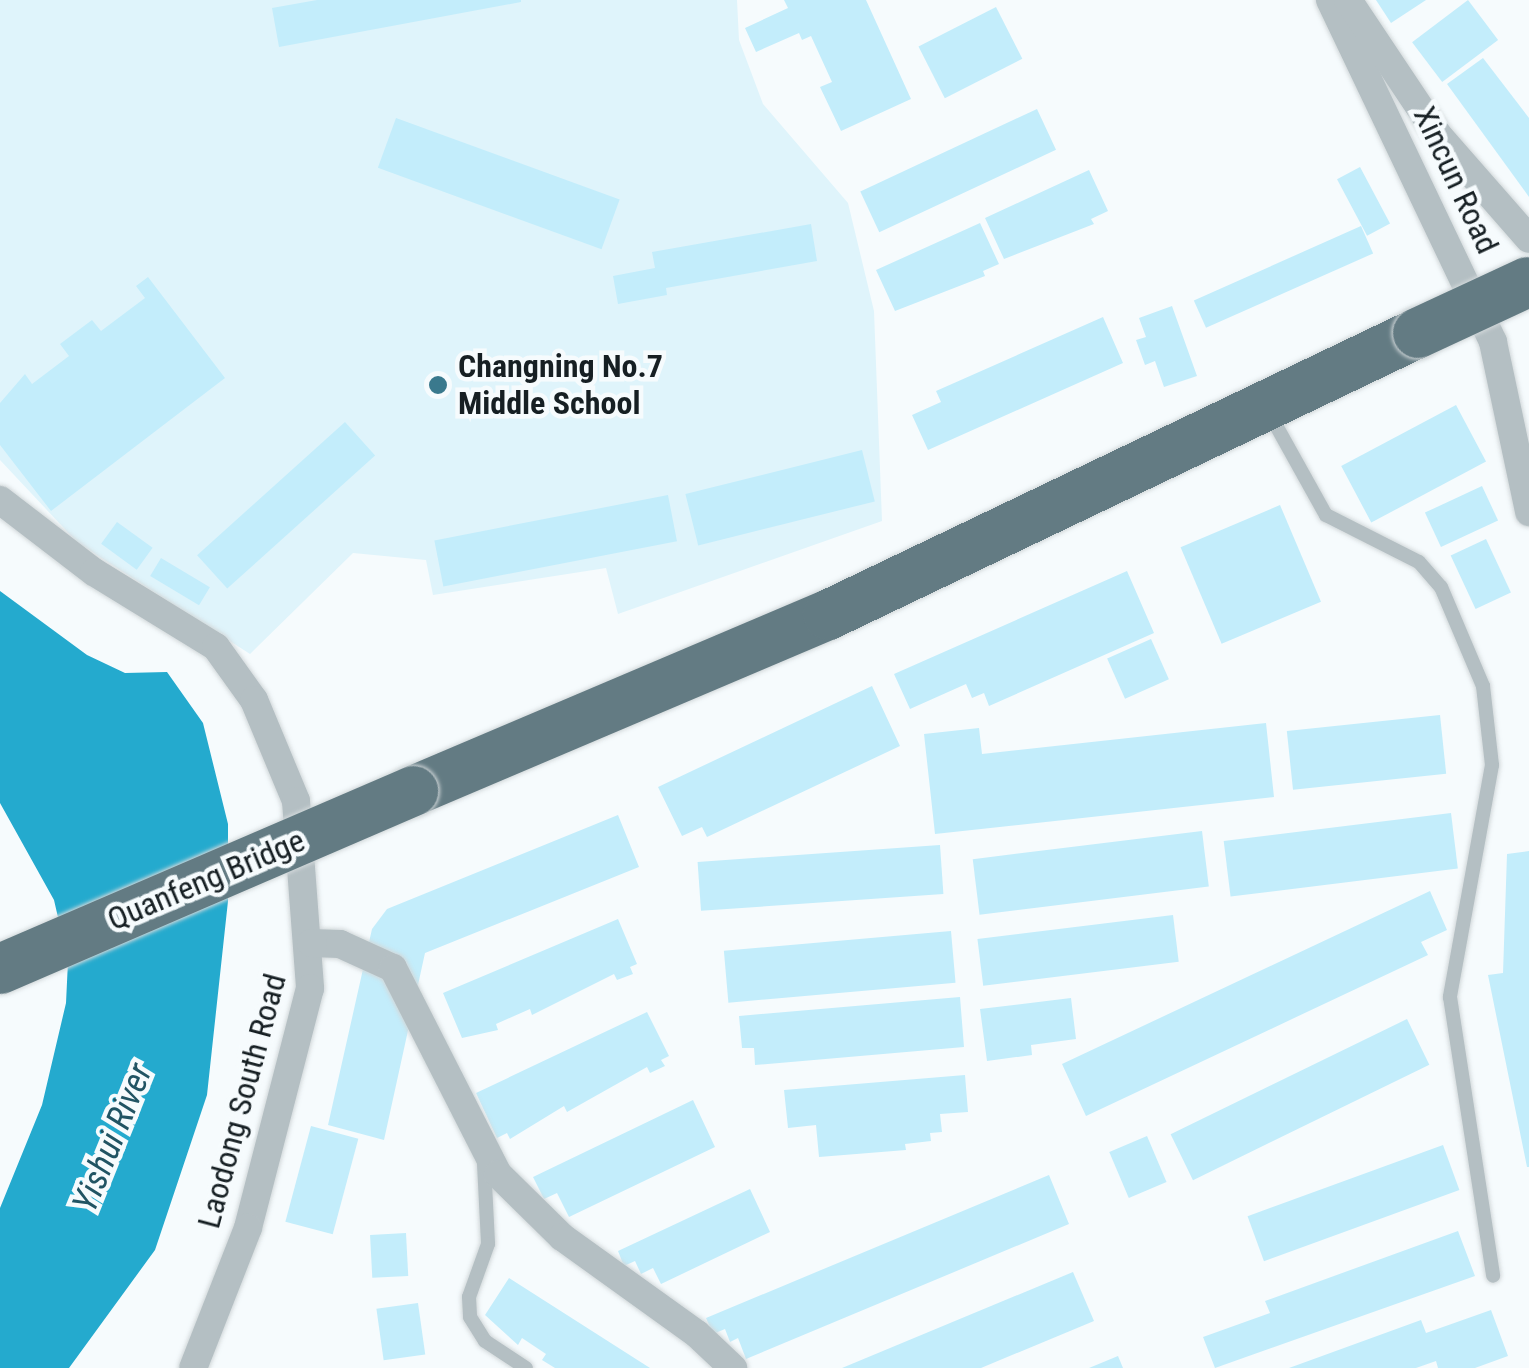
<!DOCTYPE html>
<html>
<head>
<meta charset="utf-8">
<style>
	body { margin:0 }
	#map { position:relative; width:1529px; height:1368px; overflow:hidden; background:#f6fbfd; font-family:"Roboto Condensed",sans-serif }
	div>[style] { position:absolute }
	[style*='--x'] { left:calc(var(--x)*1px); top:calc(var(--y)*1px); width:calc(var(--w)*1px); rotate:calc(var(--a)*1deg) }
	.built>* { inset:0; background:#dff4fb }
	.water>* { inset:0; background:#24aace }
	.building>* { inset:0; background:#c3edfb; transform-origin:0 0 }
	.roads { filter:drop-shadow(0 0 2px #d2d8da) drop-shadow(0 0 2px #d2d8da) }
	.lane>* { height:14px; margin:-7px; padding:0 7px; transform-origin:7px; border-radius:7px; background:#b4bfc3 }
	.street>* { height:28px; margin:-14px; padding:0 14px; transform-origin:14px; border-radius:14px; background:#b4bfc3 }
	.highway>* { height:50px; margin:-25px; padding:0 25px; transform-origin:25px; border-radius:25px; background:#637b83 }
	.bridges { filter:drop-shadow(0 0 2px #d2d8da) drop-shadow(0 0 2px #d2d8da) }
	.highway-bridge>* { height:50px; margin:-25px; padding:0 25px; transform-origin:25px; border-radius:25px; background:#637b83 }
	.dots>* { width:28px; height:28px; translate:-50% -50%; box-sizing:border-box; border:5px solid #f6fbfd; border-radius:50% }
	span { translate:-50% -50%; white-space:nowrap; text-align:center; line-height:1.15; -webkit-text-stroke:9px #f6fbfd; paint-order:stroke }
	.street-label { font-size:32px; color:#161f23 }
	.poi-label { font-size:32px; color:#161f23; font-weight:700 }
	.left { translate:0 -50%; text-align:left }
	.water-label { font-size:35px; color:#215463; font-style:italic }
</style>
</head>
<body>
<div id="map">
	<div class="built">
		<i style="clip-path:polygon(0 0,737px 0,739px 40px,763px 104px,848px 203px,874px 311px,882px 521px,618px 614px,606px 568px,433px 595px,426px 560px,353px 553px,250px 654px,77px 542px,0 460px)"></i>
	</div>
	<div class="water">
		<i style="clip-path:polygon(0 591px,87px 655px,125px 673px,167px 672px,203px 723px,228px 824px,228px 901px,207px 1095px,155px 1250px,69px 1368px,0 1368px,0 1208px,42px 1105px,66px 1003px,68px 961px,54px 900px,0 803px)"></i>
	</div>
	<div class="building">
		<i style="clip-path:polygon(317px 0,521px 0,521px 2px,279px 47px,272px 8px)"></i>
		<i style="clip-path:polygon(784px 0,866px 0,911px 99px,841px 131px,820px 87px,832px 82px,811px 36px,802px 40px,799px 33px,756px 52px,745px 28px,788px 8px)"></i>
		<i style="clip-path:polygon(1376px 0,1426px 0,1391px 23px)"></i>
		<i style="left:1468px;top:0;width:50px;height:70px;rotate:53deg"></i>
		<i style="left:996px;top:7px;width:58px;height:87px;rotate:63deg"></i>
		<i style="clip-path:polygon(1483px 58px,1529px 118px,1529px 197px,1447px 84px)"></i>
		<i style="left:1037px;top:109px;width:45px;height:195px;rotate:65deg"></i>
		<i style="left:396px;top:118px;width:238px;height:53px;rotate:20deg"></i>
		<i style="left:1360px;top:167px;width:64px;height:26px;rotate:62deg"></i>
		<i style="clip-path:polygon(1089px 170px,1108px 211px,1091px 219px,1094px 224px,1004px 259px,985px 218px)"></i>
		<i style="clip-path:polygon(980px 223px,999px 264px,983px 271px,985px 276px,895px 311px,876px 270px)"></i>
		<i style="clip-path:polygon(811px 224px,817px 261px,666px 288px,667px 295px,618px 304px,613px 276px,655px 268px,652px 252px)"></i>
		<i style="left:1361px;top:226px;width:30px;height:183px;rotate:66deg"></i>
		<i style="clip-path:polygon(148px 277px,225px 378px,51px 511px,0 445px,0 403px,25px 374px,32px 384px,69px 356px,60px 344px,92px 320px,101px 331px,145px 298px,136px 286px)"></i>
		<i style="clip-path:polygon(1172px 306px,1197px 376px,1164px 387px,1155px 361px,1145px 365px,1136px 340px,1146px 337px,1139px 318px)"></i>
		<i style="clip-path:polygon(1103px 317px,1123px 363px,928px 450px,912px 415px,941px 402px,936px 391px)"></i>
		<i style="left:1456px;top:405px;width:64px;height:130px;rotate:62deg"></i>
		<i style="left:345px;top:422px;width:45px;height:199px;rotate:48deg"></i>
		<i style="left:862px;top:450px;width:53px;height:182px;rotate:76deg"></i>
		<i style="left:1482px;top:486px;width:38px;height:63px;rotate:65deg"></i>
		<i style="left:668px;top:495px;width:47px;height:238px;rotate:79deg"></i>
		<i style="left:1280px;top:505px;width:105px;height:108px;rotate:67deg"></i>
		<i style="left:117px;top:522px;width:44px;height:27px;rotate:36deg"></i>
		<i style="left:1486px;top:539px;width:59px;height:39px;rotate:65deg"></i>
		<i style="left:161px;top:558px;width:57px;height:21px;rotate:31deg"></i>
		<i style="clip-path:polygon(1127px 571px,1154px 633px,989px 706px,984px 693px,972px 698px,966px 684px,910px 709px,894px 674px)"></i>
		<i style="left:1151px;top:639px;width:44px;height:48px;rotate:66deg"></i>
		<i style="clip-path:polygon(872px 686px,900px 746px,707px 837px,702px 827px,682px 836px,658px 787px)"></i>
		<i style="left:1440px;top:715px;width:59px;height:154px;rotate:84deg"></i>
		<i style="clip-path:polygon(1266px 723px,1274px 797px,935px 834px,924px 734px,979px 728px,982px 754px)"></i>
		<i style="left:1451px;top:813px;width:56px;height:229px;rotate:83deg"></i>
		<i style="clip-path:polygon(618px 815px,639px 867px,425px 953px,384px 1140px,328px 1125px,372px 929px,387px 909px)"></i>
		<i style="left:1202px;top:831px;width:56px;height:231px;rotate:83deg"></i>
		<i style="left:940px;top:845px;width:49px;height:243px;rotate:86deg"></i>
		<i style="clip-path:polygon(1529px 851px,1529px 1167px,1527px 1167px,1488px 975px,1503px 973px,1507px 854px)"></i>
		<i style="clip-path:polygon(1430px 891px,1447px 930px,1421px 942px,1428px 955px,1086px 1116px,1062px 1064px)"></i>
		<i style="left:1173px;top:915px;width:47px;height:197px;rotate:83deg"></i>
		<i style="clip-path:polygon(618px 919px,637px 964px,630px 967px,633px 974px,617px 980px,614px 974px,532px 1015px,530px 1009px,496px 1024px,498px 1030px,462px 1038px,443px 993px)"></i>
		<i style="left:951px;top:931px;width:52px;height:228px;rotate:85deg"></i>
		<i style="clip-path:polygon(960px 997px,964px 1047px,755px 1065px,754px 1048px,742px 1048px,739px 1016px)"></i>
		<i style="clip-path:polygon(1071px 998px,1076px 1039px,1031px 1045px,1032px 1055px,987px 1061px,980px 1009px)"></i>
		<i style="clip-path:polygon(647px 1012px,669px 1056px,661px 1060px,665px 1066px,650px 1073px,647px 1067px,567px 1112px,564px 1106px,510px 1139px,507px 1133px,497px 1138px,476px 1093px)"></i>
		<i style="left:1407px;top:1019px;width:51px;height:263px;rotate:64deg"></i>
		<i style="clip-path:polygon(965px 1075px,968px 1112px,940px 1114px,942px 1132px,930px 1133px,931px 1141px,905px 1144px,906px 1150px,819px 1157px,816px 1125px,788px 1128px,784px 1090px)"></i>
		<i style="clip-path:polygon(693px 1100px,715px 1147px,569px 1217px,557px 1193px,544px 1199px,533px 1177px)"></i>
		<i style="left:311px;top:1126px;width:49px;height:99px;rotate:15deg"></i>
		<i style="left:1147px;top:1136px;width:50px;height:41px;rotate:67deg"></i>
		<i style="left:1443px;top:1145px;width:48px;height:208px;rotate:70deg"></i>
		<i style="clip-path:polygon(1049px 1175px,1069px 1224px,746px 1359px,738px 1338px,730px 1342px,725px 1329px,713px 1334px,706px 1318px)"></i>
		<i style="clip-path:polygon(750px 1189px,770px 1232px,661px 1284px,653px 1268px,641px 1274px,635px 1261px,624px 1266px,618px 1251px)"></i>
		<i style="clip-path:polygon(1458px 1231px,1475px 1276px,1215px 1368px,1203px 1337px,1270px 1313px,1265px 1301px)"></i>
		<i style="left:406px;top:1233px;width:43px;height:36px;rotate:87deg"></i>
		<i style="clip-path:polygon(1073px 1272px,1094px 1321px,981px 1368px,842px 1368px)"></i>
		<i style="clip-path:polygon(509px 1278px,650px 1368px,555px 1368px,542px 1360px,546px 1354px,522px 1338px,518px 1345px,485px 1315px)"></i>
		<i style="left:418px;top:1303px;width:52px;height:42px;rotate:82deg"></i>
		<i style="clip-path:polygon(1491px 1310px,1508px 1356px,1475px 1368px,1438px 1368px,1436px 1361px,1416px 1368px,1289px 1368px,1421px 1320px,1426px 1333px)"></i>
		<i style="clip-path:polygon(1118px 1356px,1123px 1368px,1089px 1368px)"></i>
	</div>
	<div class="roads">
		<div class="lane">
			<i style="--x:1268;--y:411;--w:119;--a:60.9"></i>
			<i style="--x:1326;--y:515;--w:104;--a:26.8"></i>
			<i style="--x:1419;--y:562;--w:33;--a:49"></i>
			<i style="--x:1441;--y:587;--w:108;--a:67"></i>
			<i style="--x:1483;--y:686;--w:80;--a:83.5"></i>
			<i style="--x:1492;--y:765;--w:236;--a:100.3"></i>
			<i style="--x:1450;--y:997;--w:282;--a:81.2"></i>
			<i style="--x:484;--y:1164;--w:80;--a:87.1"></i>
			<i style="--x:488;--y:1244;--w:56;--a:109.7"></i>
			<i style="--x:469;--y:1297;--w:20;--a:87"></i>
			<i style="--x:470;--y:1317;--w:28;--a:58"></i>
			<i style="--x:485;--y:1341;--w:49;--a:33.4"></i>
		</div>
		<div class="street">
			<i style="--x:1330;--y:0;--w:379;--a:64.5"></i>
			<i style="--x:1493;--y:342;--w:174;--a:78"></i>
			<i style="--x:1348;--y:0;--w:162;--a:56.3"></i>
			<i style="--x:1438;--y:135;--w:138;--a:48.8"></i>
			<i style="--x:0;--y:500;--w:118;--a:37.5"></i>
			<i style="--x:94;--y:572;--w:143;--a:31.6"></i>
			<i style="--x:216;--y:647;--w:65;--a:54.4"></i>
			<i style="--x:254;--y:700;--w:109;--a:67.4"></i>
			<i style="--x:296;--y:801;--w:188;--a:85.7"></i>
			<i style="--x:310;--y:988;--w:248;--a:104.5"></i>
			<i style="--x:248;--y:1228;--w:150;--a:111.4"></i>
			<i style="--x:311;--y:943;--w:29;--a:2"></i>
			<i style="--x:340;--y:944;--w:58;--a:24.4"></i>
			<i style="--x:393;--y:968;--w:231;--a:63"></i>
			<i style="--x:498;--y:1174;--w:90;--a:44.5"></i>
			<i style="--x:562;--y:1237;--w:166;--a:35.7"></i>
			<i style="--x:697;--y:1334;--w:50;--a:43.4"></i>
		</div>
		<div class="highway">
			<i style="--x:413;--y:791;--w:451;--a:-23"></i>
			<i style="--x:828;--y:615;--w:654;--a:-25.55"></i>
		</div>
	</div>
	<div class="bridges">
		<div class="highway-bridge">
			<i style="--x:1418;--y:333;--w:121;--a:-24.9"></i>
			<i style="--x:0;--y:969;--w:450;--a:-23.3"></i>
		</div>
	</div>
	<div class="dots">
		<i style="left:438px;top:385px;background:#3a798d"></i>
	</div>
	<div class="street-label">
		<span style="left:1456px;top:180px;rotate:65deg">Xincun Road</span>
		<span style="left:206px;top:880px;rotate:-23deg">Quanfeng Bridge</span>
		<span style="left:242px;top:1101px;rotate:-75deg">Laodong South Road</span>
	</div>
	<div class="poi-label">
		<span class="left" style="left:458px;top:385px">Changning No.7<br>Middle School</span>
	</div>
	<div class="water-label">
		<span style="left:113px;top:1138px;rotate:-68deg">Yishui River</span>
	</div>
</div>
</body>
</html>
